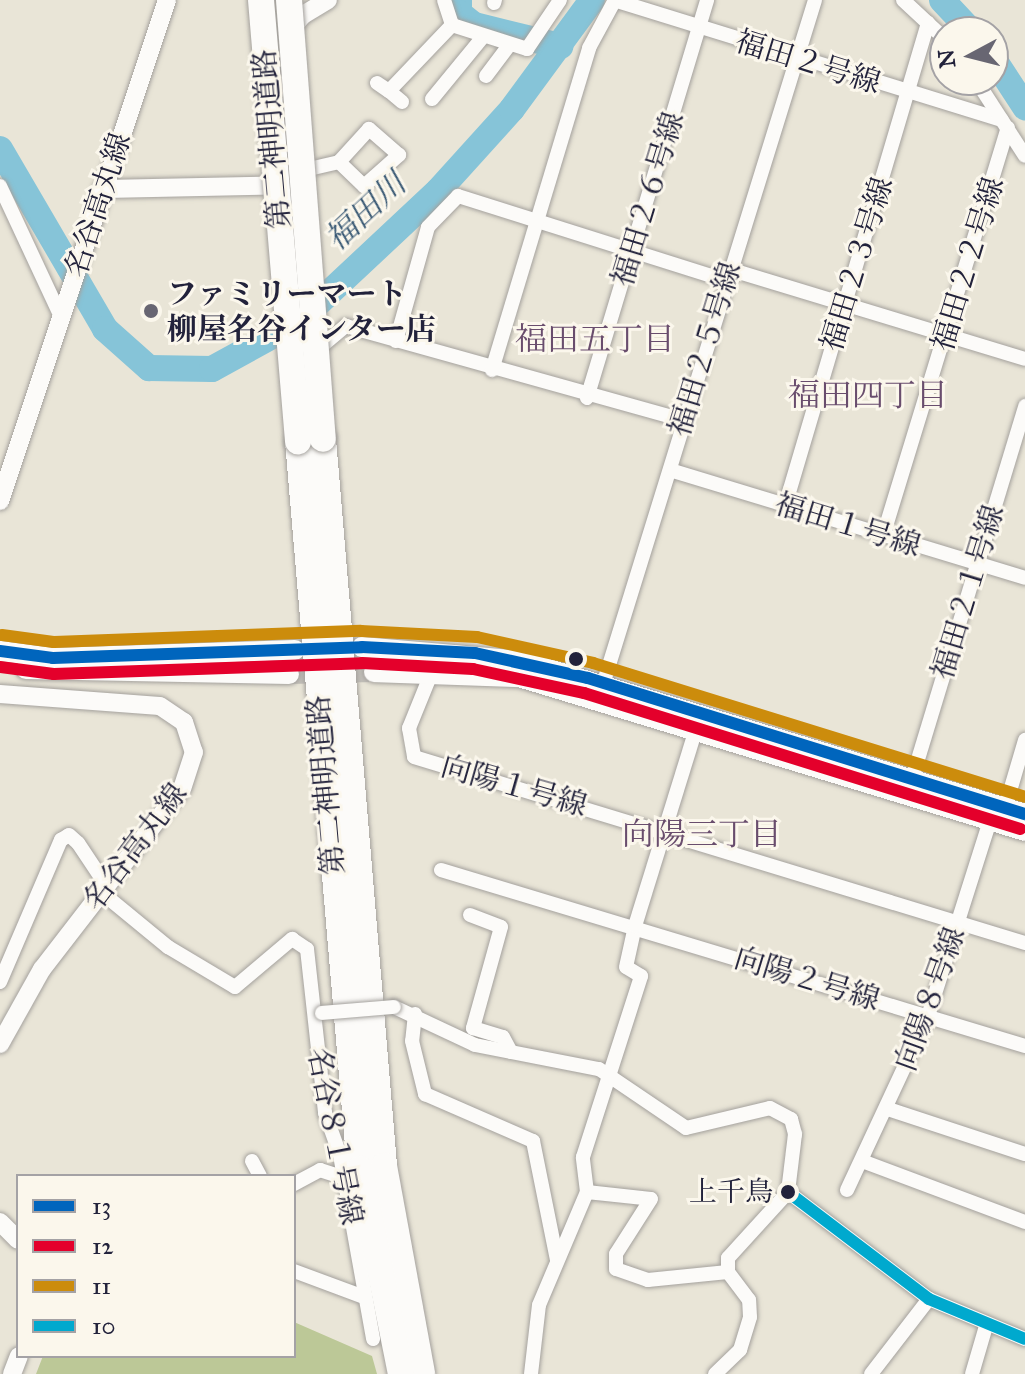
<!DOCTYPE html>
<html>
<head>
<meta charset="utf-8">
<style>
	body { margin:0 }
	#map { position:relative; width:1025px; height:1374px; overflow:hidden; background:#e9e5d7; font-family:"IM FELL Great Primer","Noto Serif JP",serif }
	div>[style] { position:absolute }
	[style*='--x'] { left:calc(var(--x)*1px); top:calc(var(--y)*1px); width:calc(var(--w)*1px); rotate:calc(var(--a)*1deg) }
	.forest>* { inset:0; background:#bcc897 }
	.river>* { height:26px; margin:-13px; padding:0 13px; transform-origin:13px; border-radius:13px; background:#86c4d8 }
	.secondary-tunnel>* { height:20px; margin-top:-10px; transform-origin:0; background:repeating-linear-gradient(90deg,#c1beb8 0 20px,transparent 0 30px) }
	.roads { filter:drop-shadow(0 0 2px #a4a19d) drop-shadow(0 0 2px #a4a19d) }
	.minor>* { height:14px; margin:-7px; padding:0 7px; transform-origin:7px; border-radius:7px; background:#fcfbf9 }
	.tertiary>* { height:18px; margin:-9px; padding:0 9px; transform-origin:9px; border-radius:9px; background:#fcfbf9 }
	.secondary>* { height:20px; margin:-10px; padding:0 10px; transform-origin:10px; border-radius:10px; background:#fcfbf9 }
	.motorway>* { height:26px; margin:-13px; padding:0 13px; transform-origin:13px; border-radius:13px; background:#fcfbf9 }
	.bridges { filter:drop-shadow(0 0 2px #a4a19d) drop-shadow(0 0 2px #a4a19d) }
	.minor-bridge>* { height:14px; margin:-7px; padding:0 7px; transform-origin:7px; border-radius:7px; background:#fcfbf9 }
	.motorway-bridge>* { height:26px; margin:-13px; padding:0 13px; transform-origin:13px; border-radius:13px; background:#fcfbf9 }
	.bus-1>* { height:12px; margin:-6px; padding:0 6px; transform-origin:6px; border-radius:6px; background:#0065bd }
	.bus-2>* { height:12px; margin:-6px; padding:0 6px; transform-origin:6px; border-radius:6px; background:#e4002b }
	.bus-3>* { height:12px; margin:-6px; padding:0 6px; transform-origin:6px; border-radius:6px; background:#cc8c0c }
	.bus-4>* { height:12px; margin:-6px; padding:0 6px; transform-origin:6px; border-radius:6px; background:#00a9ce }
	.dots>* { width:22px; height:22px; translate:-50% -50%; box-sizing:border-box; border:4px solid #fbf7ec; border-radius:50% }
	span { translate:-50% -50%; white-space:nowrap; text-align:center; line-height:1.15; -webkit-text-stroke:6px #fbf7ec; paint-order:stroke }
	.bus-label { font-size:28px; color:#22223b }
	.right { translate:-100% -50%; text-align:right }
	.street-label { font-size:30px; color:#22223b }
	.poi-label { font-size:30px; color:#22223b; font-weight:700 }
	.left { translate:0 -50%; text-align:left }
	.water-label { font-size:32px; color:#365672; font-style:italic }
	.neighbourhood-label { font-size:32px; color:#694d6d }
	.legend { position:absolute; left:16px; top:1174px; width:280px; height:184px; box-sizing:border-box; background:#fbf7ec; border:2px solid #a4a2a5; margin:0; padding:10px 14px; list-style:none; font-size:24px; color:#22223b }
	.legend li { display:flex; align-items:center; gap:16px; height:40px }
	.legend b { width:40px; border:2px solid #a4a2a5 }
	.north { position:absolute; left:929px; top:16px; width:80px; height:80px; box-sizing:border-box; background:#fbf7ec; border:2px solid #a4a2a5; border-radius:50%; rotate:263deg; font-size:22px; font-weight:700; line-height:32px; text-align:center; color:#22223b }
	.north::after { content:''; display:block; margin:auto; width:28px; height:36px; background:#686672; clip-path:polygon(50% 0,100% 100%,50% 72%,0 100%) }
</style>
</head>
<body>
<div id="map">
	<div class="forest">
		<i style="clip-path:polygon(294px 1322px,372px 1356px,377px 1374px,36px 1374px,43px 1356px,294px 1356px)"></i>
	</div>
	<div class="river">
		<i style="--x:459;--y:0;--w:13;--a:90"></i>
		<i style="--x:459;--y:13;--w:19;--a:39"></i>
		<i style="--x:474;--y:25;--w:89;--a:13.7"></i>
		<i style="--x:942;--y:0;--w:44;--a:46.8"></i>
		<i style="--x:993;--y:58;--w:59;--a:56.9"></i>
		<i style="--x:0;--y:149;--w:208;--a:59.7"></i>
		<i style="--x:105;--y:329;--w:59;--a:41.6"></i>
		<i style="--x:149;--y:368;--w:63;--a:0.9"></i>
		<i style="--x:212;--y:369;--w:98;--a:-28.7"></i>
		<i style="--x:298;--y:322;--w:192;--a:-43.1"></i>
		<i style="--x:438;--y:191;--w:110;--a:-47.9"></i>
		<i style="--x:512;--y:109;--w:135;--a:-53.7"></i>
	</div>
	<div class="secondary-tunnel">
		<i style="--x:289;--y:674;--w:85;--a:-1.3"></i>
	</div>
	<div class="roads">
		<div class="minor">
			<i style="--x:444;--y:0;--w:26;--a:72"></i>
			<i style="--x:452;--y:25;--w:79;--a:17.7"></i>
			<i style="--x:527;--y:49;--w:59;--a:-56"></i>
			<i style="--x:614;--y:0;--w:406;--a:17.2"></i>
			<i style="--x:903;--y:0;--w:57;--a:42.9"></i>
			<i style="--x:494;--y:3;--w:3;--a:-72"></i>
			<i style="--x:486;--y:76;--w:40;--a:-53"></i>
			<i style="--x:976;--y:80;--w:90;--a:57.2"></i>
			<i style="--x:377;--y:83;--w:14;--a:34"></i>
			<i style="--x:389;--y:91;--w:91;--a:-46.3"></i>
			<i style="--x:389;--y:91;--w:17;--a:40"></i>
			<i style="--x:432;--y:99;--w:80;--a:-50.6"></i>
			<i style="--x:309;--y:169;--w:31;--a:-13"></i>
			<i style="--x:339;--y:162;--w:35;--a:44"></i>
			<i style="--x:364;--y:186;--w:47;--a:-41.5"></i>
			<i style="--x:399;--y:155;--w:40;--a:-139"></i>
			<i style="--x:369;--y:129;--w:45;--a:132.3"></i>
			<i style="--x:0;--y:186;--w:145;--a:65"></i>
			<i style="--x:729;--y:269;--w:309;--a:16.9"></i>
			<i style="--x:396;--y:341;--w:118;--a:-74.3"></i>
			<i style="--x:428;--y:227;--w:43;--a:-45.9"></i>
			<i style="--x:458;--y:196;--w:280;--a:17.5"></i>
			<i style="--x:323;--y:345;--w:30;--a:-40"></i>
			<i style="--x:346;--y:326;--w:347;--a:15.6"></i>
			<i style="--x:492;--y:370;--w:336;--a:-73.2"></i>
			<i style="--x:589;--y:48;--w:55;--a:-61.6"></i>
			<i style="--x:587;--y:398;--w:416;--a:-73.2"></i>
			<i style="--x:670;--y:470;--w:371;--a:16.9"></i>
			<i style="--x:785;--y:506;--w:504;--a:-73.51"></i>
			<i style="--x:883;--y:536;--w:427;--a:-73"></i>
			<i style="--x:433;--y:669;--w:64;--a:112.1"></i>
			<i style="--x:409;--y:728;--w:29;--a:80"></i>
			<i style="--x:414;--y:757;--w:639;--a:16.93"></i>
			<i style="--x:601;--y:691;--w:723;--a:-72.79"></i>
			<i style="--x:912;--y:779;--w:390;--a:-73.1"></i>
			<i style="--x:441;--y:870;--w:610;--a:16.77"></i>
			<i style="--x:101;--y:892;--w:87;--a:39.4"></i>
			<i style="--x:168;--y:947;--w:78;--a:30.8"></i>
			<i style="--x:235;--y:987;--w:75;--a:-40.1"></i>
			<i style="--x:292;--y:939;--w:18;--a:34"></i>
			<i style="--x:307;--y:949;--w:165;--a:83.7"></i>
			<i style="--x:325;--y:1113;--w:45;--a:70.3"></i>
			<i style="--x:340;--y:1155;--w:187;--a:79.8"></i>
			<i style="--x:470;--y:915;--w:33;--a:21"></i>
			<i style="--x:501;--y:927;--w:105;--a:105.5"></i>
			<i style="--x:473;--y:1028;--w:31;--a:17"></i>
			<i style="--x:503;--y:1037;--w:17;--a:62"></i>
			<i style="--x:0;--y:982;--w:155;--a:-66.8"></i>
			<i style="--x:61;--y:840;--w:9;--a:-32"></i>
			<i style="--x:69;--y:835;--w:12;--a:42"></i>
			<i style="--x:78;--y:843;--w:50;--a:56.3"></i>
			<i style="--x:394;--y:1007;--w:89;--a:25.1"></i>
			<i style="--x:475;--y:1045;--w:126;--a:11"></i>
			<i style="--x:599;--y:1069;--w:105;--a:34.1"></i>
			<i style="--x:686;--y:1128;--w:86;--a:-13.4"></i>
			<i style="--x:770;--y:1108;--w:24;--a:28"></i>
			<i style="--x:791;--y:1119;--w:16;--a:75"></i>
			<i style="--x:795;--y:1134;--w:58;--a:96.9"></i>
			<i style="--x:415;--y:1014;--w:27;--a:96"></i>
			<i style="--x:412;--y:1041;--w:55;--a:76.2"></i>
			<i style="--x:425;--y:1094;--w:118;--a:23.5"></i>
			<i style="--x:533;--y:1141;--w:121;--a:78.6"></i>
			<i style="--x:888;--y:1109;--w:144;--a:18.2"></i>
			<i style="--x:252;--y:1161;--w:17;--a:62"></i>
			<i style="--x:862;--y:1161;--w:174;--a:20.5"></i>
			<i style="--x:294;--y:1184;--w:30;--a:-28"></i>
			<i style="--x:320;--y:1170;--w:25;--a:18"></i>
			<i style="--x:847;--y:1190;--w:192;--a:-65"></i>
			<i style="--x:928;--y:1016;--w:206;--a:-72.4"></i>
			<i style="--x:990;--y:820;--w:19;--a:-39"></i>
			<i style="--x:1005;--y:808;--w:71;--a:-73.6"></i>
			<i style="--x:587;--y:1192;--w:64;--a:6.2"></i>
			<i style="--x:651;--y:1199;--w:65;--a:122.5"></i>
			<i style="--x:616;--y:1254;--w:15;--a:90"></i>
			<i style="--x:616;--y:1269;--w:34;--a:19"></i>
			<i style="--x:648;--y:1280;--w:80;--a:-5.7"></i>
			<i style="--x:788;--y:1192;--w:177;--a:37.2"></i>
			<i style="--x:929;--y:1299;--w:104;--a:22.6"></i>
			<i style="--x:294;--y:1271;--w:75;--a:20.4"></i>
			<i style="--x:531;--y:1374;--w:69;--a:-83.4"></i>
			<i style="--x:539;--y:1305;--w:123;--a:-67"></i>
			<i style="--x:587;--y:1192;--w:35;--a:-97"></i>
			<i style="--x:583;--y:1157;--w:190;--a:-72.2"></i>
			<i style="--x:641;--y:976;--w:17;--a:-149"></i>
			<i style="--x:626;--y:967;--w:42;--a:-77.6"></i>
			<i style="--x:635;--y:926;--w:206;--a:-72.8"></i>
			<i style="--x:715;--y:1374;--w:35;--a:-44"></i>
			<i style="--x:740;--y:1350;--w:34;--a:-73"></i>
			<i style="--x:750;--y:1317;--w:17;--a:-93"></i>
			<i style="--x:749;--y:1300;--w:35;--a:-127"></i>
			<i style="--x:728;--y:1272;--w:14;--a:-90"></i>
			<i style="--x:728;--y:1258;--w:89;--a:-47.7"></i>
			<i style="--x:871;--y:1374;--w:95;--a:-52.3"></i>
			<i style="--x:972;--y:1374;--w:50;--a:-73.7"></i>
		</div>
		<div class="tertiary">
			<i style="--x:269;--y:66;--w:11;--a:-95"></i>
			<i style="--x:268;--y:55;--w:53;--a:-48.8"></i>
			<i style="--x:303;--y:15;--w:29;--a:-31"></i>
			<i style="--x:102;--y:189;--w:186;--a:-1.2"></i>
			<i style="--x:0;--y:501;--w:528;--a:-71.57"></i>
			<i style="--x:0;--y:694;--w:160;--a:4.3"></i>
			<i style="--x:160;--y:706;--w:29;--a:34"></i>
			<i style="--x:184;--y:722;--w:32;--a:72"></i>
			<i style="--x:194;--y:752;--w:38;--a:108"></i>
			<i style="--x:182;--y:788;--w:229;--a:127.7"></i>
			<i style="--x:42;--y:969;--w:86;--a:119.2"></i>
			<i style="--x:0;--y:1222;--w:25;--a:45"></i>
			<i style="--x:12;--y:1374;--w:19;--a:-69"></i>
		</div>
		<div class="secondary">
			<i style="--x:362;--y:647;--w:161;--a:5"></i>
			<i style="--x:522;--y:661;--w:526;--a:16.92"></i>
			<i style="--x:0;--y:651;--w:53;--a:7.5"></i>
			<i style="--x:53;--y:658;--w:242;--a:-1.9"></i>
			<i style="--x:26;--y:669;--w:263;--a:1.1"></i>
			<i style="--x:374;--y:672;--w:145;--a:2"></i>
			<i style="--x:519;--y:677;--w:529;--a:16.93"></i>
		</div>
		<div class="motorway">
			<i style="--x:323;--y:439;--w:730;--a:85.2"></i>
			<i style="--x:384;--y:1166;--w:211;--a:79.6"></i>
			<i style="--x:298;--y:441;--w:731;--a:85.13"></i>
			<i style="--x:360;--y:1169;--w:209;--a:78.7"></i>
		</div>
	</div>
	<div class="bridges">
		<div class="minor-bridge">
			<i style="--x:322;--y:1013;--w:72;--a:-4.8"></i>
		</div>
		<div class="motorway-bridge">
			<i style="--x:261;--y:0;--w:443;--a:85.2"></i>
			<i style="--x:289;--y:0;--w:440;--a:85.6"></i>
		</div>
	</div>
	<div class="bus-1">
		<i style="--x:0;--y:651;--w:53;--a:7.5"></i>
		<i style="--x:53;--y:658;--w:309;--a:-2"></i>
		<i style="--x:362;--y:647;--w:113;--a:3"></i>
		<i style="--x:475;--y:653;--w:116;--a:12.5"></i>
		<i style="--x:588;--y:678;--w:458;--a:17.3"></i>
	</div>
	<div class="bus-2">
		<i style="--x:0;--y:667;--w:54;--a:7.4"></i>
		<i style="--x:54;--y:674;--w:308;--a:-2"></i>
		<i style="--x:362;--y:663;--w:111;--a:3.1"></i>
		<i style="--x:473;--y:669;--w:114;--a:12.2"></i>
		<i style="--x:584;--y:693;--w:457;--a:17.3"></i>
	</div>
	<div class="bus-3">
		<i style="--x:2;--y:635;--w:52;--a:7.7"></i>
		<i style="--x:54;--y:642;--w:307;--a:-2.1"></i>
		<i style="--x:361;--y:631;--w:116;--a:3"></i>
		<i style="--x:477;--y:637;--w:119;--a:12.6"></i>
		<i style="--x:593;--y:663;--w:452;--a:17.2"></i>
	</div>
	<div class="bus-4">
		<i style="--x:788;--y:1192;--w:177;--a:37.2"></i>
		<i style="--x:929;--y:1299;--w:104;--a:22.6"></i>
	</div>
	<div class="dots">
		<i style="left:151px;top:311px;background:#686672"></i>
		<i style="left:576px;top:659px;background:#22223b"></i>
		<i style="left:788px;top:1192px;background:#22223b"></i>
	</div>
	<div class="bus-label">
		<span class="right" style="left:773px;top:1192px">上千鳥</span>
	</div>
	<div class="street-label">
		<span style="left:808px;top:62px;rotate:17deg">福田２号線</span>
		<span style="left:272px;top:139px;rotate:-95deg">第二神明道路</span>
		<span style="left:648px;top:199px;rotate:-73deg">福田２６号線</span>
		<span style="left:98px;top:205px;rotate:-72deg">名谷高丸線</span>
		<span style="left:857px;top:264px;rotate:-73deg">福田２３号線</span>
		<span style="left:968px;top:264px;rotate:-73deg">福田２２号線</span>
		<span style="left:705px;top:349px;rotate:-73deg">福田２５号線</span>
		<span style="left:848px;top:525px;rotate:17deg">福田１号線</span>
		<span style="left:968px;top:592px;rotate:-73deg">福田２１号線</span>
		<span style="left:326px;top:785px;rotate:-95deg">第二神明道路</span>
		<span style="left:514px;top:786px;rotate:16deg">向陽１号線</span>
		<span style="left:135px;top:847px;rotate:-53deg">名谷高丸線</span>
		<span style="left:807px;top:979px;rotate:17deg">向陽２号線</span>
		<span style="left:930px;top:999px;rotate:-70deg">向陽８号線</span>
		<span style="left:335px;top:1136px;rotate:79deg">名谷８１号線</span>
	</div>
	<div class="poi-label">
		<span class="left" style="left:167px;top:311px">ファミリーマート<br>柳屋名谷インター店</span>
	</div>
	<div class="water-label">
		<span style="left:366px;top:212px;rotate:-43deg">福田川</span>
	</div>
	<div class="neighbourhood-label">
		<span style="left:595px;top:340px">福田五丁目</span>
		<span style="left:868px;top:396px">福田四丁目</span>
		<span style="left:702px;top:835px">向陽三丁目</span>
	</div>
	<ul class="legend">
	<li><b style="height:10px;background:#0065bd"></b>13</li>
	<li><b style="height:10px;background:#e4002b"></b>12</li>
	<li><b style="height:10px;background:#cc8c0c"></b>11</li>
	<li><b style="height:10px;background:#00a9ce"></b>10</li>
	</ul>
	<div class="north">N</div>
</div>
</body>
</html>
